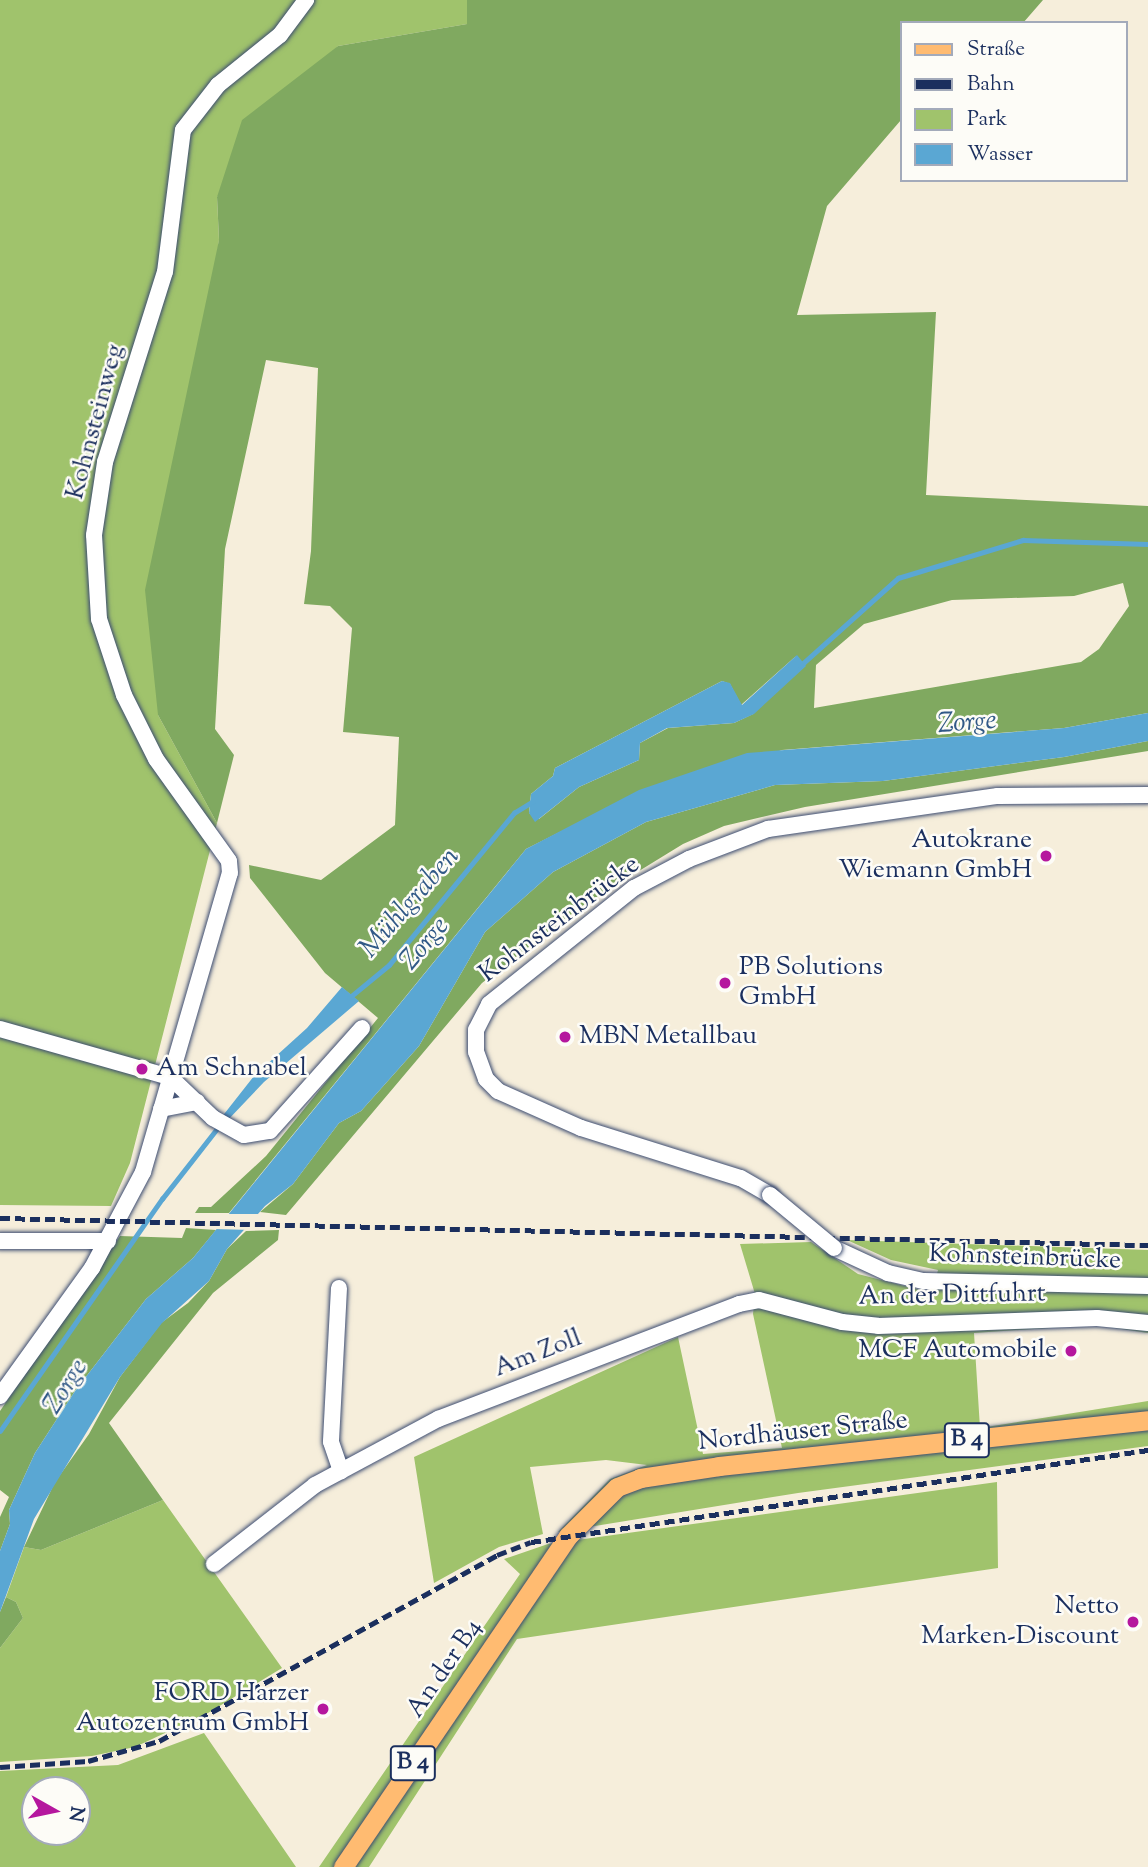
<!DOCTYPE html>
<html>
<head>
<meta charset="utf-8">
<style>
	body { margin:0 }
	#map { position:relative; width:1148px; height:1867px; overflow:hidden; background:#f6eedb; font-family:"Sorts Mill Goudy",serif }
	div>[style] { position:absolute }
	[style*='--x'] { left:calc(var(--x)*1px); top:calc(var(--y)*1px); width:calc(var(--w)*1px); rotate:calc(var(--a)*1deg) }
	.green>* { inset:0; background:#a0c36c }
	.forest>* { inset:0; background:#80a960 }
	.water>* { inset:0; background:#5aa7d3 }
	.pier>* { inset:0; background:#f6eedb }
	.stream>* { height:4.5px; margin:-2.25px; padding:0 2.25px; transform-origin:2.25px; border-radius:2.25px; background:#5aa7d3 }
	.roads { filter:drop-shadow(0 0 2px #3c4c71) drop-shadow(0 0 2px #3c4c71) }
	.minor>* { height:16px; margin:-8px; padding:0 8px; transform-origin:8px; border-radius:8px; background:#fff }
	.major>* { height:19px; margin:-9.5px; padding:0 9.5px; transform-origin:9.5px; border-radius:9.5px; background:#ffbb71 }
	.rail>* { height:4.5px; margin-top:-2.25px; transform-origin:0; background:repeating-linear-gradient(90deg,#1b2f5e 0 10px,transparent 0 15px) }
	.bridges { filter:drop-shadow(0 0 2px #3c4c71) drop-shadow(0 0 2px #3c4c71) }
	.minor-bridge>* { height:16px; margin:-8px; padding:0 8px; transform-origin:8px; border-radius:8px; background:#fff }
	.dots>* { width:19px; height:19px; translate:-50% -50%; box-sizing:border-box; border:4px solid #fdfcf7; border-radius:50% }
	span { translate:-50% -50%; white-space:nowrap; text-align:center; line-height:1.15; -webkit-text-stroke:5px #fdfcf7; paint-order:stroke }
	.shield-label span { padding:2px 5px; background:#fdfcf7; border:2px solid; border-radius:5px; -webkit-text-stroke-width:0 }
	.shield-label { font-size:24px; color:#1b2f5e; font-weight:700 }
	.street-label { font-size:26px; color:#1b2f5e }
	.poi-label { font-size:26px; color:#1b2f5e }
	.right { translate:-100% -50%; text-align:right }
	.left { translate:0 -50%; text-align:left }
	.water-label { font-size:28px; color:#315987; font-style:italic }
	.legend { position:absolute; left:900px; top:21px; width:228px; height:161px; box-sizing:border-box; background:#fdfcf7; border:2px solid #a3aaba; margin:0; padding:9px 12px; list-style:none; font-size:21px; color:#1b2f5e }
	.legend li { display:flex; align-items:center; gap:14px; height:35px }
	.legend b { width:35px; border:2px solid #a3aaba }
	.north { position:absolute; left:21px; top:1776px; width:70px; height:70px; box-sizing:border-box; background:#fdfcf7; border:2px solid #a3aaba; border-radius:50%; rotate:99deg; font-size:19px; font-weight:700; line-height:28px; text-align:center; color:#1b2f5e }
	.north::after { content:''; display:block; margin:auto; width:24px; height:32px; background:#b5179e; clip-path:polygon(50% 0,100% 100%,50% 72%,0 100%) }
</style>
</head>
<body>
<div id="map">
	<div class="green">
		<i style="clip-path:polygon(0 0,467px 0,467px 24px,338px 46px,217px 197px,219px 240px,158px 715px,217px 823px,130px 1163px,111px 1206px,0 1205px)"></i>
		<i style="clip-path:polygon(847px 1240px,1148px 1250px,1148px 1333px,1095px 1325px,974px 1333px,980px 1428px,1148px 1401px,1148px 1446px,798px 1493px,558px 1532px,610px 1479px,647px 1465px,606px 1460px,530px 1467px,543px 1534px,499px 1547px,434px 1583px,414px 1457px,678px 1337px,703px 1454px,782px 1448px,753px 1314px,755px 1294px,740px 1244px,811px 1242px,858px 1274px,932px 1293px,938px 1270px,891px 1260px)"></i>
		<i style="clip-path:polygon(997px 1482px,998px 1568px,517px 1639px,369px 1867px,319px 1867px,520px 1574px,504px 1559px,548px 1544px)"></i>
		<i style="clip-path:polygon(163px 1500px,282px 1668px,208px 1713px,135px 1747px,92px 1756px,0 1762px,0 1648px,23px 1618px,16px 1602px,6px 1597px,24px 1547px,41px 1550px)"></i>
		<i style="clip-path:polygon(evenodd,204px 1733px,296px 1867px,0 1867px,0 1771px,118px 1765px,204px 1733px,35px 1790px,77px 1790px,77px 1832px,35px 1832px,35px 1790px)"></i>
	</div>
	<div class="forest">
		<i style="clip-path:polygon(evenodd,467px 0,1043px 0,1023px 23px,901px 23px,901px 120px,827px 206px,797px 315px,936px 312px,926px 495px,1148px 506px,1148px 713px,1064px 728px,782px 750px,560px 832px,526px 849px,229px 1213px,195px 1213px,199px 1207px,211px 1207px,266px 1156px,378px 1018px,325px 973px,250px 878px,249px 865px,321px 880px,395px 825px,399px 737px,343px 732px,352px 628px,330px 606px,304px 604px,311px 551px,318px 368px,266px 360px,225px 549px,215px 729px,234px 755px,217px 823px,158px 715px,145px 590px,219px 240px,217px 197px,242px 120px,338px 46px,467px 24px,467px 0,1123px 583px,1129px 606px,1099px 649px,1081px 662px,814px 708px,816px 665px,864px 624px,952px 600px,1074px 596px,1123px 583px,467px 0,796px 656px,753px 714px,734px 723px,668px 728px,640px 743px,639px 760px,579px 787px,539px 819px,529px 813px,531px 794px,553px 776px,555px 768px,722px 681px,730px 684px,741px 705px,796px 656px)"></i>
		<i style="clip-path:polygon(1148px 741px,1148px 751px,805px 807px,724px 826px,683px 844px,582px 906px,482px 983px,286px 1215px,260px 1212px,293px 1184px,339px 1123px,361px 1111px,419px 1046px,485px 932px,553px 872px,646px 822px,775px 785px,883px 781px,1064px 757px)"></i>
		<i style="clip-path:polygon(186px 1228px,216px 1230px,193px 1258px,146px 1299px,75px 1391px,35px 1453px,9px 1510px,10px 1524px,0 1551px,0 1517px,9px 1497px,0 1490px,0 1411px,120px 1236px,182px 1238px)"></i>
		<i style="clip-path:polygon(279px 1230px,278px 1240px,213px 1293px,109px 1423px,163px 1500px,41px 1550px,24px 1547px,55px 1482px,89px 1434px,120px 1377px,161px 1323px,188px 1303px,209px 1281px,227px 1249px,246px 1231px)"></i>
		<i style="clip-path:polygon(6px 1597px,16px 1602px,23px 1618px,0 1648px,0 1612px)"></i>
	</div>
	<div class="water">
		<i style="clip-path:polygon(797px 655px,806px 666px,754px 714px,734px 723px,667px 728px,640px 743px,639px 760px,579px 787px,535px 822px,529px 813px,531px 794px,553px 776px,555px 768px,722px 681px,730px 683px,742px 705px)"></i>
		<i style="clip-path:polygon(1148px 713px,1148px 741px,1064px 757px,883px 781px,775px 785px,646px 822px,553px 872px,485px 932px,419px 1046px,361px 1111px,339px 1123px,293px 1184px,265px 1206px,227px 1249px,209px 1281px,162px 1323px,120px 1377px,34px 1519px,0 1612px,0 1551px,10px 1524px,9px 1510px,35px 1453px,75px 1391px,146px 1299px,193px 1258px,526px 849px,639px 790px,747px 753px,1064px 728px)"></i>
		<i style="clip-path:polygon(342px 987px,359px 1001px,264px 1082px,226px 1122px,221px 1118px,254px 1076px,307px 1028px)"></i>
	</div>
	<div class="pier">
		<i style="clip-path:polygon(223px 1214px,263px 1214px,252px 1230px,213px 1229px)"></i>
	</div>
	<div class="stream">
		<i style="--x:800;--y:666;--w:132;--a:-41.9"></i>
		<i style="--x:898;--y:578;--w:131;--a:-16.9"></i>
		<i style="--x:1023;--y:540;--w:125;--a:1.8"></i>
		<i style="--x:349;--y:998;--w:52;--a:-39.5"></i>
		<i style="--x:389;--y:965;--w:197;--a:-50.6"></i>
		<i style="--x:514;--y:813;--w:22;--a:-32"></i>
		<i style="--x:0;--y:1431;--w:283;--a:-55.1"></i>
		<i style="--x:162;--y:1199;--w:93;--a:-52"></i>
	</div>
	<div class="roads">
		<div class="minor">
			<i style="--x:0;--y:1029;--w:177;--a:15.8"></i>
			<i style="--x:170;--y:1077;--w:59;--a:43.6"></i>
			<i style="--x:213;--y:1118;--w:35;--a:29"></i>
			<i style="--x:244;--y:1135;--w:26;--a:-9"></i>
			<i style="--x:270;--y:1131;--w:138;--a:-48.2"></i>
			<i style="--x:161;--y:1109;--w:37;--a:-11"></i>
			<i style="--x:770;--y:1195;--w:34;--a:-150"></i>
			<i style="--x:740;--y:1178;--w:167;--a:-162.5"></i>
			<i style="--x:581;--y:1128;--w:91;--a:-156"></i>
			<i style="--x:498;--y:1091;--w:17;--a:-135"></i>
			<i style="--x:486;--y:1079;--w:29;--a:-110"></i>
			<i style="--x:476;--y:1052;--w:22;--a:-90"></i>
			<i style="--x:476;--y:1030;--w:29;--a:-63"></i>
			<i style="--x:489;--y:1004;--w:186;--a:-38.7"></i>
			<i style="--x:634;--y:888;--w:62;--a:-27.8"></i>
			<i style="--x:689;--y:859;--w:85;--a:-20.8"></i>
			<i style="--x:768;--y:829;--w:232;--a:-8.2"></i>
			<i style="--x:998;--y:796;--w:150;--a:-0.4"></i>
			<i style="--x:0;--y:1241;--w:108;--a:0"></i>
			<i style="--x:834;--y:1248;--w:60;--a:24.8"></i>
			<i style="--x:888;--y:1273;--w:37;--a:13"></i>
			<i style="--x:924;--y:1281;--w:224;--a:1.3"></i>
			<i style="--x:339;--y:1288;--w:154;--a:93"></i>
			<i style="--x:331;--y:1442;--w:31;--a:71"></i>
			<i style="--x:0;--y:1396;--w:158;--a:-54.3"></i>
			<i style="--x:92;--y:1268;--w:109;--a:-62"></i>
			<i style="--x:143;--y:1172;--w:311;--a:-73.8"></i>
			<i style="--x:230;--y:873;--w:12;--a:-95"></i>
			<i style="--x:229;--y:861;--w:125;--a:-125.6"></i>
			<i style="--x:156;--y:759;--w:72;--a:-116.6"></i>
			<i style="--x:124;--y:695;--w:80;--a:-108.2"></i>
			<i style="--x:99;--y:619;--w:84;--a:-93.4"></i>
			<i style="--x:94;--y:535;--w:74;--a:-81.4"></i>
			<i style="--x:105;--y:462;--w:199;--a:-72.5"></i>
			<i style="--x:165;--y:272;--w:143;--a:-82.8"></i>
			<i style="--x:183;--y:130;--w:57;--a:-52.1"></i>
			<i style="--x:218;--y:85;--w:80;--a:-38.9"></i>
			<i style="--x:280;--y:35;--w:44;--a:-53.4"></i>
			<i style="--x:214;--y:1564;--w:128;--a:-38"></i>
			<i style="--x:315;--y:1485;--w:140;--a:-28.2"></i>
			<i style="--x:438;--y:1419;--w:322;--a:-20.9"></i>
			<i style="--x:739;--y:1304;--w:20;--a:-11"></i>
			<i style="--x:759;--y:1300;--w:86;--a:14.8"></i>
			<i style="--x:842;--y:1322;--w:36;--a:6"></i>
			<i style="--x:878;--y:1326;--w:219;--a:-2.1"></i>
			<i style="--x:1097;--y:1318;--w:51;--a:5.6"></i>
		</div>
		<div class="major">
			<i style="--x:343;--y:1867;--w:400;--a:-55.8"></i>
			<i style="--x:568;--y:1536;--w:69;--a:-45"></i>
			<i style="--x:617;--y:1487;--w:25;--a:-21"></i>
			<i style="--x:640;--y:1478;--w:80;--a:-8.6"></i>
			<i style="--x:719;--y:1466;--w:431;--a:-6.1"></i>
		</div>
	</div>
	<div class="rail">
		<i style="--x:0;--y:1218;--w:1148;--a:1.35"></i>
		<i style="--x:0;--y:1767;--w:88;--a:-3.9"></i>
		<i style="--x:88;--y:1761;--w:74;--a:-15.7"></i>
		<i style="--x:159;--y:1741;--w:386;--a:-28.8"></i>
		<i style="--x:497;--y:1555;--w:36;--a:-21"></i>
		<i style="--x:531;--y:1542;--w:624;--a:-8.48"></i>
	</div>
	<div class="bridges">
		<div class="minor-bridge">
			<i style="--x:770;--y:1195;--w:83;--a:39.6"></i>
		</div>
	</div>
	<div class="dots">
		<i style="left:1046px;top:856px;background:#b5179e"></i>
		<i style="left:725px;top:983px;background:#b5179e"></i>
		<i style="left:565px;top:1037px;background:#b5179e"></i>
		<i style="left:142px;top:1069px;background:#b5179e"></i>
		<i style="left:1071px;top:1351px;background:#b5179e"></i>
		<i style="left:1133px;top:1622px;background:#b5179e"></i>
		<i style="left:323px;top:1709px;background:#b5179e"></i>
	</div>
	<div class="shield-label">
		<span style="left:967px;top:1440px">B 4</span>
		<span style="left:413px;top:1763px">B 4</span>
	</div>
	<div class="street-label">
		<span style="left:96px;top:422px;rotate:-75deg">Kohnsteinweg</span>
		<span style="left:560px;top:920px;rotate:-37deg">Kohnsteinbrücke</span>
		<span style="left:1025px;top:1258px;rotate:2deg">Kohnsteinbrücke</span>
		<span style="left:952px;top:1296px;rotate:-1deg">An der Dittfuhrt</span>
		<span style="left:538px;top:1354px;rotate:-21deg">Am Zoll</span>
		<span style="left:803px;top:1432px;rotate:-6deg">Nordhäuser Straße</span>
		<span style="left:445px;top:1669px;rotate:-56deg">An der B4</span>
	</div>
	<div class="poi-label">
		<span class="right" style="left:1032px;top:856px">Autokrane<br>Wiemann GmbH</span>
		<span class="left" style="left:739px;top:983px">PB Solutions<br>GmbH</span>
		<span class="left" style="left:579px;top:1037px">MBN Metallbau</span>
		<span class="left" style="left:156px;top:1069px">Am Schnabel</span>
		<span class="right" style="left:1057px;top:1351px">MCF Automobile</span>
		<span class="right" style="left:1119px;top:1622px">Netto<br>Marken-Discount</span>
		<span class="right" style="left:309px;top:1709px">FORD Harzer<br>Autozentrum GmbH</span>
	</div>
	<div class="water-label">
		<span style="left:967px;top:723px;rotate:-4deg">Zorge</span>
		<span style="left:410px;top:903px;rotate:-49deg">Mühlgraben</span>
		<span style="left:425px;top:944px;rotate:-50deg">Zorge</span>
		<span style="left:66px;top:1387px;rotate:-58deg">Zorge</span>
	</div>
	<ul class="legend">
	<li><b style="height:9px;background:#ffbb71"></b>Straße</li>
	<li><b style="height:9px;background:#1b2f5e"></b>Bahn</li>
	<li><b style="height:19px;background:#a0c36c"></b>Park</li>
	<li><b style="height:19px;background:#5aa7d3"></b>Wasser</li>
	</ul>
	<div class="north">N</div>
</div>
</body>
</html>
